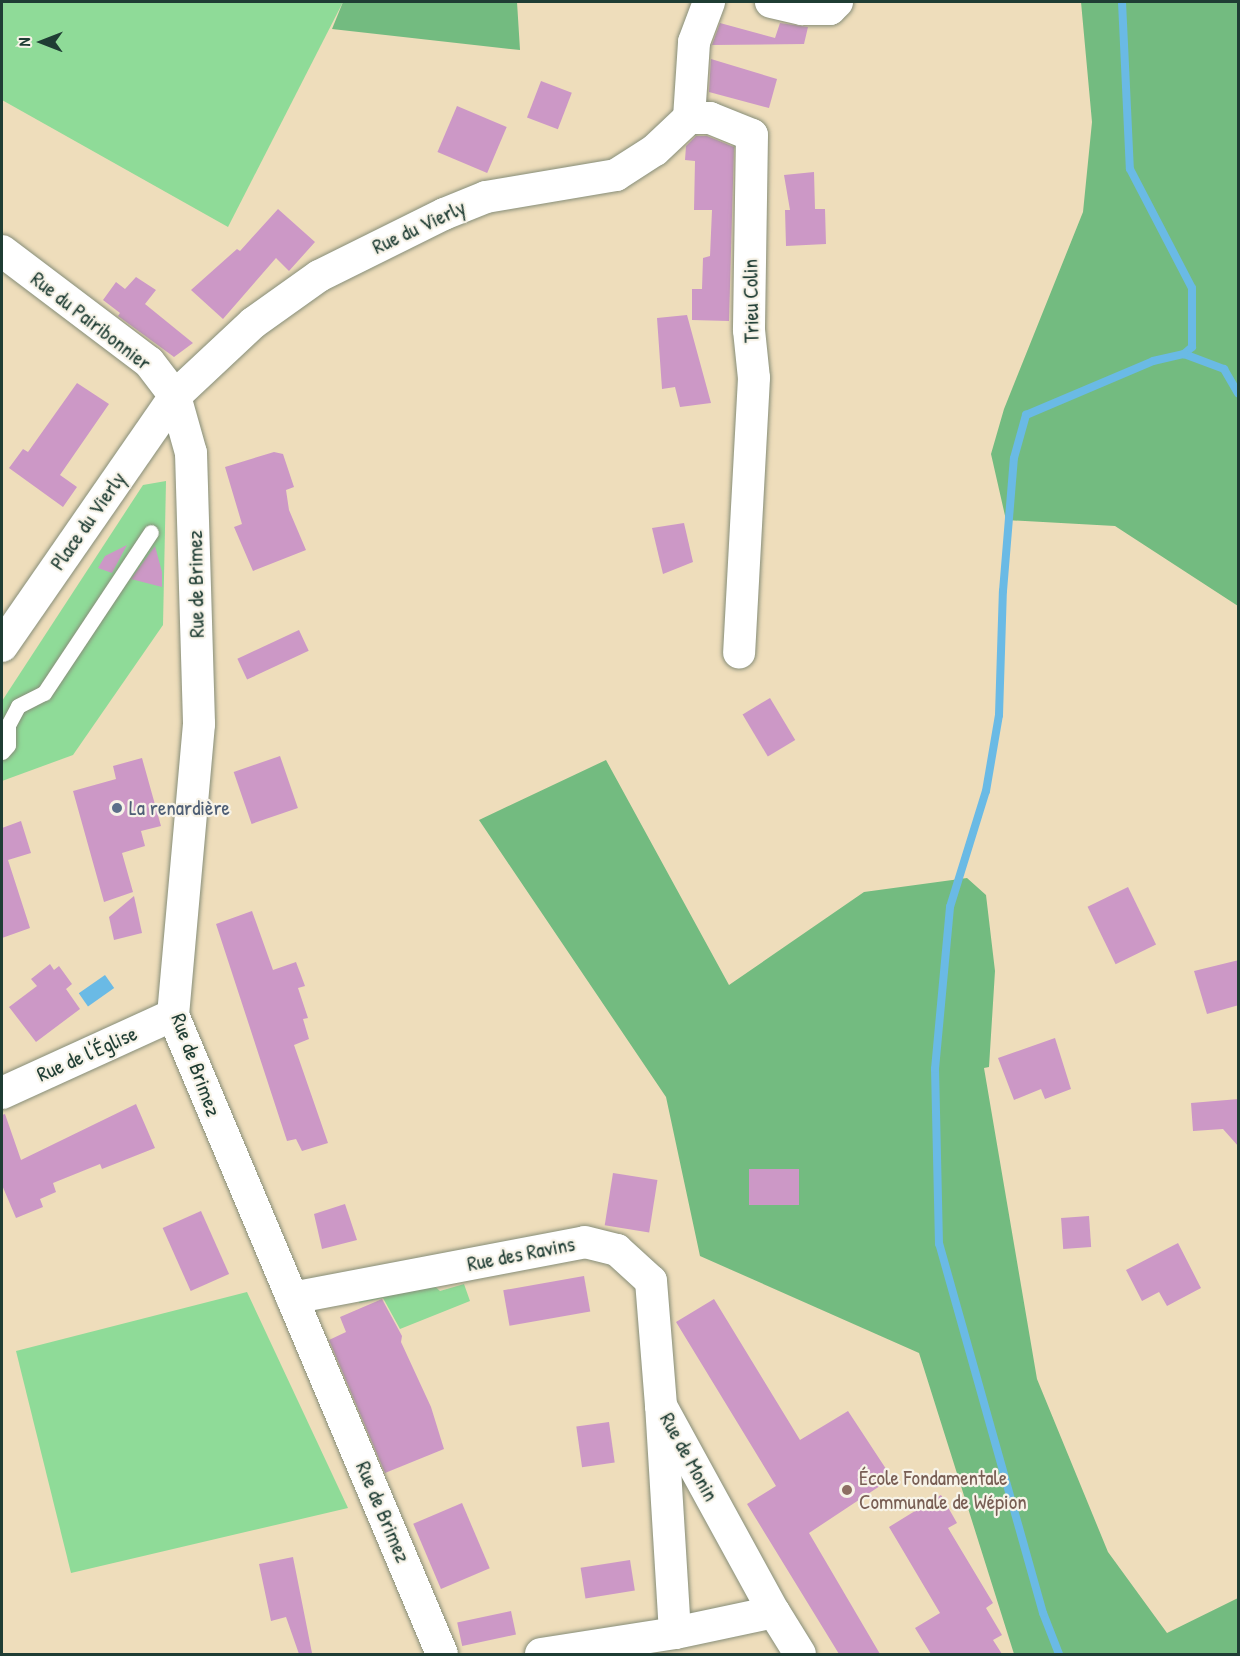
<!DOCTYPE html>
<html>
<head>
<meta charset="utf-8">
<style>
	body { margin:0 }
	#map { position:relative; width:1240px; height:1656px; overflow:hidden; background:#edb; font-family:"Patrick Hand",sans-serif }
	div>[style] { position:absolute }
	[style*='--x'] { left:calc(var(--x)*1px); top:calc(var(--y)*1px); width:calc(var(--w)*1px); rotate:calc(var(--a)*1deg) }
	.green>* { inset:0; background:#8fdb98 }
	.forest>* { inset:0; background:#73bb80 }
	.water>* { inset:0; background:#6abae5; transform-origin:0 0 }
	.stream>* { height:8px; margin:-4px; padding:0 4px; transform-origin:4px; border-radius:4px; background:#6abae5 }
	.building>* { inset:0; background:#cc98c6; transform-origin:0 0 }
	.roads { filter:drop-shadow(0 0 2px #868d78) drop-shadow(0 0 2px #868d78) }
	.service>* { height:15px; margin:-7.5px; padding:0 7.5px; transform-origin:7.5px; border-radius:7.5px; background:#fff }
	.minor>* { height:32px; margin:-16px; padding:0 16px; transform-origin:16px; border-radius:16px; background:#fff }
	.dots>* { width:16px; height:16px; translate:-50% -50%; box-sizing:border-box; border:3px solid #f7f3e8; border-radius:50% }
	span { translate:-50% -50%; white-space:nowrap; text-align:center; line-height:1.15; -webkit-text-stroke:4.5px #f7f3e8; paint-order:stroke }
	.street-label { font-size:21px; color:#1f3d34 }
	.service-label { font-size:21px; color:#4e5e75 }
	.left { translate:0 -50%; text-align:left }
	.education-label { font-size:21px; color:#785e54 }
	.frame { position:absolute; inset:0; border:3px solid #1f3d34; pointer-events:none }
	.north { position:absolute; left:12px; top:12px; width:60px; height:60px; -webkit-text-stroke:4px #f7f3e8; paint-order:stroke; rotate:270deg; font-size:16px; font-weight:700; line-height:24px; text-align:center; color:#1f3d34 }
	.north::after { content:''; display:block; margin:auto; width:21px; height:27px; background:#1f3d34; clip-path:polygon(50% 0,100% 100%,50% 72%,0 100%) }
</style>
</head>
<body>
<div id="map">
	<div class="green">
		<i style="clip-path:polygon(2px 2px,343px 2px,228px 227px,2px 100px)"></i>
		<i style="clip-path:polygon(166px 481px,163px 625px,73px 755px,2px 781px,2px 701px,143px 485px)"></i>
		<i style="clip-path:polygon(429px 1281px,440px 1291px,464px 1284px,470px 1301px,400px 1329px,383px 1298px,359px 1303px,357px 1296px)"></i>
		<i style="clip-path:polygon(247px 1292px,348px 1508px,71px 1573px,16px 1351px)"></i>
	</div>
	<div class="forest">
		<i style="clip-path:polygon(343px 2px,517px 2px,520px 50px,332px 29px)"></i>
		<i style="clip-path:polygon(1081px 2px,1238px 2px,1238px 606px,1115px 526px,1006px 520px,991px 454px,1004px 409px,1083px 212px,1092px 122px)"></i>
		<i style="clip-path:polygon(606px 760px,729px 985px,864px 892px,967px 878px,986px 895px,995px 971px,989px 1067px,984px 1068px,1037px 1379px,1108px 1552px,1167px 1633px,1238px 1598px,1238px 1654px,1014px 1654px,919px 1353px,700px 1256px,666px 1097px,479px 820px)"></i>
	</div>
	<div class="water">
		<i style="left:105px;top:975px;width:16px;height:32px;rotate:55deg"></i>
	</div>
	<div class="stream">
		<i style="--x:1122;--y:2;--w:167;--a:87.3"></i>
		<i style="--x:1130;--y:169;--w:134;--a:62.5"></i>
		<i style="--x:1192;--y:288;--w:59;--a:90"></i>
		<i style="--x:1192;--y:347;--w:11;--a:139"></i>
		<i style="--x:1184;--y:354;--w:43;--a:20.6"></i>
		<i style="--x:1224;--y:369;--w:28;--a:60"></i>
		<i style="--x:1059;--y:1654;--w:44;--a:-111.3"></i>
		<i style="--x:1043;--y:1613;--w:383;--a:-105.7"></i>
		<i style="--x:939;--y:1244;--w:175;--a:-91.3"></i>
		<i style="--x:935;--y:1069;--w:163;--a:-84.7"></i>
		<i style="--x:950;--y:907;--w:121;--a:-72.8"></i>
		<i style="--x:986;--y:791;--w:77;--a:-80.3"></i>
		<i style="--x:999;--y:715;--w:124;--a:-88.2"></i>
		<i style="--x:1003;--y:591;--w:133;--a:-85.3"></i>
		<i style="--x:1014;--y:458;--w:45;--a:-74.4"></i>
		<i style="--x:1026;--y:415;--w:138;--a:-23"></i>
		<i style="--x:1153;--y:361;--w:32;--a:-13"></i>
	</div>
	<div class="building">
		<i style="clip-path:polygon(720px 23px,775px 38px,780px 23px,808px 27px,804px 44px,712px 45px)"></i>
		<i style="clip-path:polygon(711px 59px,777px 79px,769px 108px,709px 92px)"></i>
		<i style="left:541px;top:81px;width:33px;height:39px;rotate:21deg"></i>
		<i style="left:457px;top:106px;width:54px;height:50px;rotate:23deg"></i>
		<i style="clip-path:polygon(696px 136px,707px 136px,734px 147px,729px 321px,692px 320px,692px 289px,702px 289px,703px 258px,710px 256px,712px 210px,694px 210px,695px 161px,685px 160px,686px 146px)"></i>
		<i style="clip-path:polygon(814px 172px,815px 209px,825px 209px,826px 244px,786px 246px,785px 210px,790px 210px,784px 175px)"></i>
		<i style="clip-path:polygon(278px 209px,315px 242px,289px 271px,276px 258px,223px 319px,191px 290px,237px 249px,240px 251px)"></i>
		<i style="clip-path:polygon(136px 277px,156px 290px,145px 304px,193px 343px,174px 357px,118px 316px,120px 313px,103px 300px,116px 282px,125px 289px)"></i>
		<i style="clip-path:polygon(687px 315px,711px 403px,680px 407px,675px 387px,662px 389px,657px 318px)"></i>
		<i style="clip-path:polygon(77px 383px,109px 404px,60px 475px,77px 487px,63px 507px,9px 468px,23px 449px,28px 452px)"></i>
		<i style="clip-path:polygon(274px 452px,283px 454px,294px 487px,286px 490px,289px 510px,306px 550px,253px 571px,234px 527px,242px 524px,225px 467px)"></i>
		<i style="clip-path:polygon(684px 523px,693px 562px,663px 574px,652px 528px)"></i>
		<i style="clip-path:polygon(127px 545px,112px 573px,98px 568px,105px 556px)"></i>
		<i style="clip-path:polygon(155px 546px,162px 572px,162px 587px,131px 579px)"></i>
		<i style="left:299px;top:630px;width:23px;height:68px;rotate:65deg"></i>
		<i style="left:770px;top:698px;width:49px;height:32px;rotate:59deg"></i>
		<i style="left:280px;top:756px;width:55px;height:49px;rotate:71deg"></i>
		<i style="clip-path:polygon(142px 758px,161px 826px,141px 831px,145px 846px,122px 853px,133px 892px,104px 902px,73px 791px,116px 779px,113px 766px)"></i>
		<i style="clip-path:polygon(21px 821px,31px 853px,8px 860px,30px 928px,2px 938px,2px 828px)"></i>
		<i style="left:1128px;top:887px;width:64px;height:45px;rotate:64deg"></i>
		<i style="clip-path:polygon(134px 896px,142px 933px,114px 940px,109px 917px)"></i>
		<i style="clip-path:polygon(252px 911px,273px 970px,296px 962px,305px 986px,298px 988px,308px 1018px,303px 1019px,309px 1039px,294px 1045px,328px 1143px,302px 1151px,296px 1139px,287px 1141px,216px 924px)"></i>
		<i style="clip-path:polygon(1239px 960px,1239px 1005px,1207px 1014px,1194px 971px)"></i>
		<i style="clip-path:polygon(50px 964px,54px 970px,59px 966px,72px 984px,66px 989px,80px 1009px,36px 1042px,9px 1007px,37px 986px,31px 979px)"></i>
		<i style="clip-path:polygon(1055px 1038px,1071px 1089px,1045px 1099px,1041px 1089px,1014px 1100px,998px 1058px)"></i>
		<i style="clip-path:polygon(1239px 1099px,1239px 1147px,1223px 1129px,1193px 1131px,1191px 1103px)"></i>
		<i style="clip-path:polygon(136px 1104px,155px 1148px,102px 1169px,100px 1164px,53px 1183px,56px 1192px,40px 1199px,43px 1207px,16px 1218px,2px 1185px,2px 1115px,5px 1114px,21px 1160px)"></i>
		<i style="left:749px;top:1169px;width:50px;height:36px"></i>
		<i style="left:613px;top:1173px;width:45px;height:53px;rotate:9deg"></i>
		<i style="clip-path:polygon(345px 1204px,357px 1240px,322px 1249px,314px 1214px)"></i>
		<i style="left:201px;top:1211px;width:69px;height:42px;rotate:66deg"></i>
		<i style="left:1089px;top:1216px;width:31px;height:28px;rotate:86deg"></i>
		<i style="clip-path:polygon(1178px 1243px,1201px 1288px,1167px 1306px,1159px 1292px,1142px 1301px,1126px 1270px)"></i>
		<i style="left:584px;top:1276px;width:36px;height:82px;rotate:80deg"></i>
		<i style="clip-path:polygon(382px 1299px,402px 1336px,401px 1342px,431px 1407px,444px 1449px,385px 1473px,329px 1340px,346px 1332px,340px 1317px)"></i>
		<i style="clip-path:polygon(714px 1299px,800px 1440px,848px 1411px,892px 1478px,809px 1533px,880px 1654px,839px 1654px,747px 1504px,776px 1486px,676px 1322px)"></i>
		<i style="left:609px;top:1422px;width:41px;height:33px;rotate:82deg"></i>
		<i style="clip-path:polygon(941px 1495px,957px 1523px,948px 1528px,993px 1603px,986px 1608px,1002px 1635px,993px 1640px,1002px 1654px,931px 1654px,915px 1628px,940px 1613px,889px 1527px)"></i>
		<i style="left:462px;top:1503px;width:71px;height:53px;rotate:67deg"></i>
		<i style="clip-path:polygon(293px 1557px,312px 1653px,307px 1654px,299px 1654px,286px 1617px,271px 1621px,259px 1564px)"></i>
		<i style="left:630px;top:1560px;width:31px;height:50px;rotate:81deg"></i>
		<i style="left:511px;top:1611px;width:24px;height:55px;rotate:78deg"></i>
	</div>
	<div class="roads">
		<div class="service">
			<i style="--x:2;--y:752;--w:9;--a:-49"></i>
			<i style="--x:8;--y:745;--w:20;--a:-90"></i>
			<i style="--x:8;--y:725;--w:21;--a:-62"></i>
			<i style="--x:18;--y:706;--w:29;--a:-27"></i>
			<i style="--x:44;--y:693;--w:193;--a:-56.4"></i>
		</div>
		<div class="minor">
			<i style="--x:771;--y:2;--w:32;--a:13"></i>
			<i style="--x:802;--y:9;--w:28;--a:0"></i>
			<i style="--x:830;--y:9;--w:10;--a:-45"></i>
			<i style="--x:689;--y:118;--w:21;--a:0"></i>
			<i style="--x:710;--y:118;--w:45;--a:22"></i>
			<i style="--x:752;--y:135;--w:195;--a:90.9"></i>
			<i style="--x:749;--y:330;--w:48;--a:84.1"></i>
			<i style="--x:754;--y:378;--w:275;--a:93.1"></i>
			<i style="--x:689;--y:118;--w:76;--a:-86.2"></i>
			<i style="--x:694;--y:42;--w:43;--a:-69.4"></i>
			<i style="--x:2;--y:251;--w:184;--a:37.1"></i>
			<i style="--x:149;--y:362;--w:43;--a:52.6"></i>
			<i style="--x:175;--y:396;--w:59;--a:74.3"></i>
			<i style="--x:191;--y:453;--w:271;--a:88.3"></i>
			<i style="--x:199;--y:724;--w:292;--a:95.1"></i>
			<i style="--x:173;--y:1015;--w:693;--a:67.17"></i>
			<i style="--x:2;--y:646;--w:304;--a:-55.3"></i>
			<i style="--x:175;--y:396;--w:107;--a:-43.1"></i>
			<i style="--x:253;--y:323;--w:81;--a:-35.5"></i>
			<i style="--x:319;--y:276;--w:140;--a:-26.4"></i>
			<i style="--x:444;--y:214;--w:45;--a:-22"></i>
			<i style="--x:486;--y:197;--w:132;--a:-9.6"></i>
			<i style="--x:616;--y:175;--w:46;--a:-32.7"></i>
			<i style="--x:655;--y:150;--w:47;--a:-43.3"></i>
			<i style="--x:2;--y:1093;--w:188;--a:-24.5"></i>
			<i style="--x:292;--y:1298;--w:298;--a:-10.8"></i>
			<i style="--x:585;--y:1242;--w:33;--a:14"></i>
			<i style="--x:617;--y:1250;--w:46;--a:42.4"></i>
			<i style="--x:651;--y:1281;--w:125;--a:85.4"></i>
			<i style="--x:675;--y:1633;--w:227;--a:-93.5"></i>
			<i style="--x:661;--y:1406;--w:235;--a:61.3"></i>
			<i style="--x:541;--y:1654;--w:136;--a:-8.9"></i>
			<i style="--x:675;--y:1633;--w:101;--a:-12"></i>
			<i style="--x:774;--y:1612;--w:49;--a:58.2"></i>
		</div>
	</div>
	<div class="dots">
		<i style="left:117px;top:808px;background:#5c6f8a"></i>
		<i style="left:847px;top:1490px;background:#8d6e63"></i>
	</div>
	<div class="street-label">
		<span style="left:419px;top:227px;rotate:-25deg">Rue du Vierly</span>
		<span style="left:751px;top:301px;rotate:-91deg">Trieu Colin</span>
		<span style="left:91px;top:321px;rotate:38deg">Rue du Pairibonnier</span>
		<span style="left:88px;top:521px;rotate:-55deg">Place du Vierly</span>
		<span style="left:196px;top:584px;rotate:-91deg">Rue de Brimez</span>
		<span style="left:87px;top:1054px;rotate:-24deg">Rue de l'Église</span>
		<span style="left:196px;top:1065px;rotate:70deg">Rue de Brimez</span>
		<span style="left:521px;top:1254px;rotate:-11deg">Rue des Ravins</span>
		<span style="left:689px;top:1457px;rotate:61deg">Rue de Monin</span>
		<span style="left:383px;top:1512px;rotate:67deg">Rue de Brimez</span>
	</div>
	<div class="service-label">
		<span class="left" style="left:129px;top:808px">La renardière</span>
	</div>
	<div class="education-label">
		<span class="left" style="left:859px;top:1490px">École Fondamentale<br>Communale de Wépion</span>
	</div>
	<div class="frame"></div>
	<div class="north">N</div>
</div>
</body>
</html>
